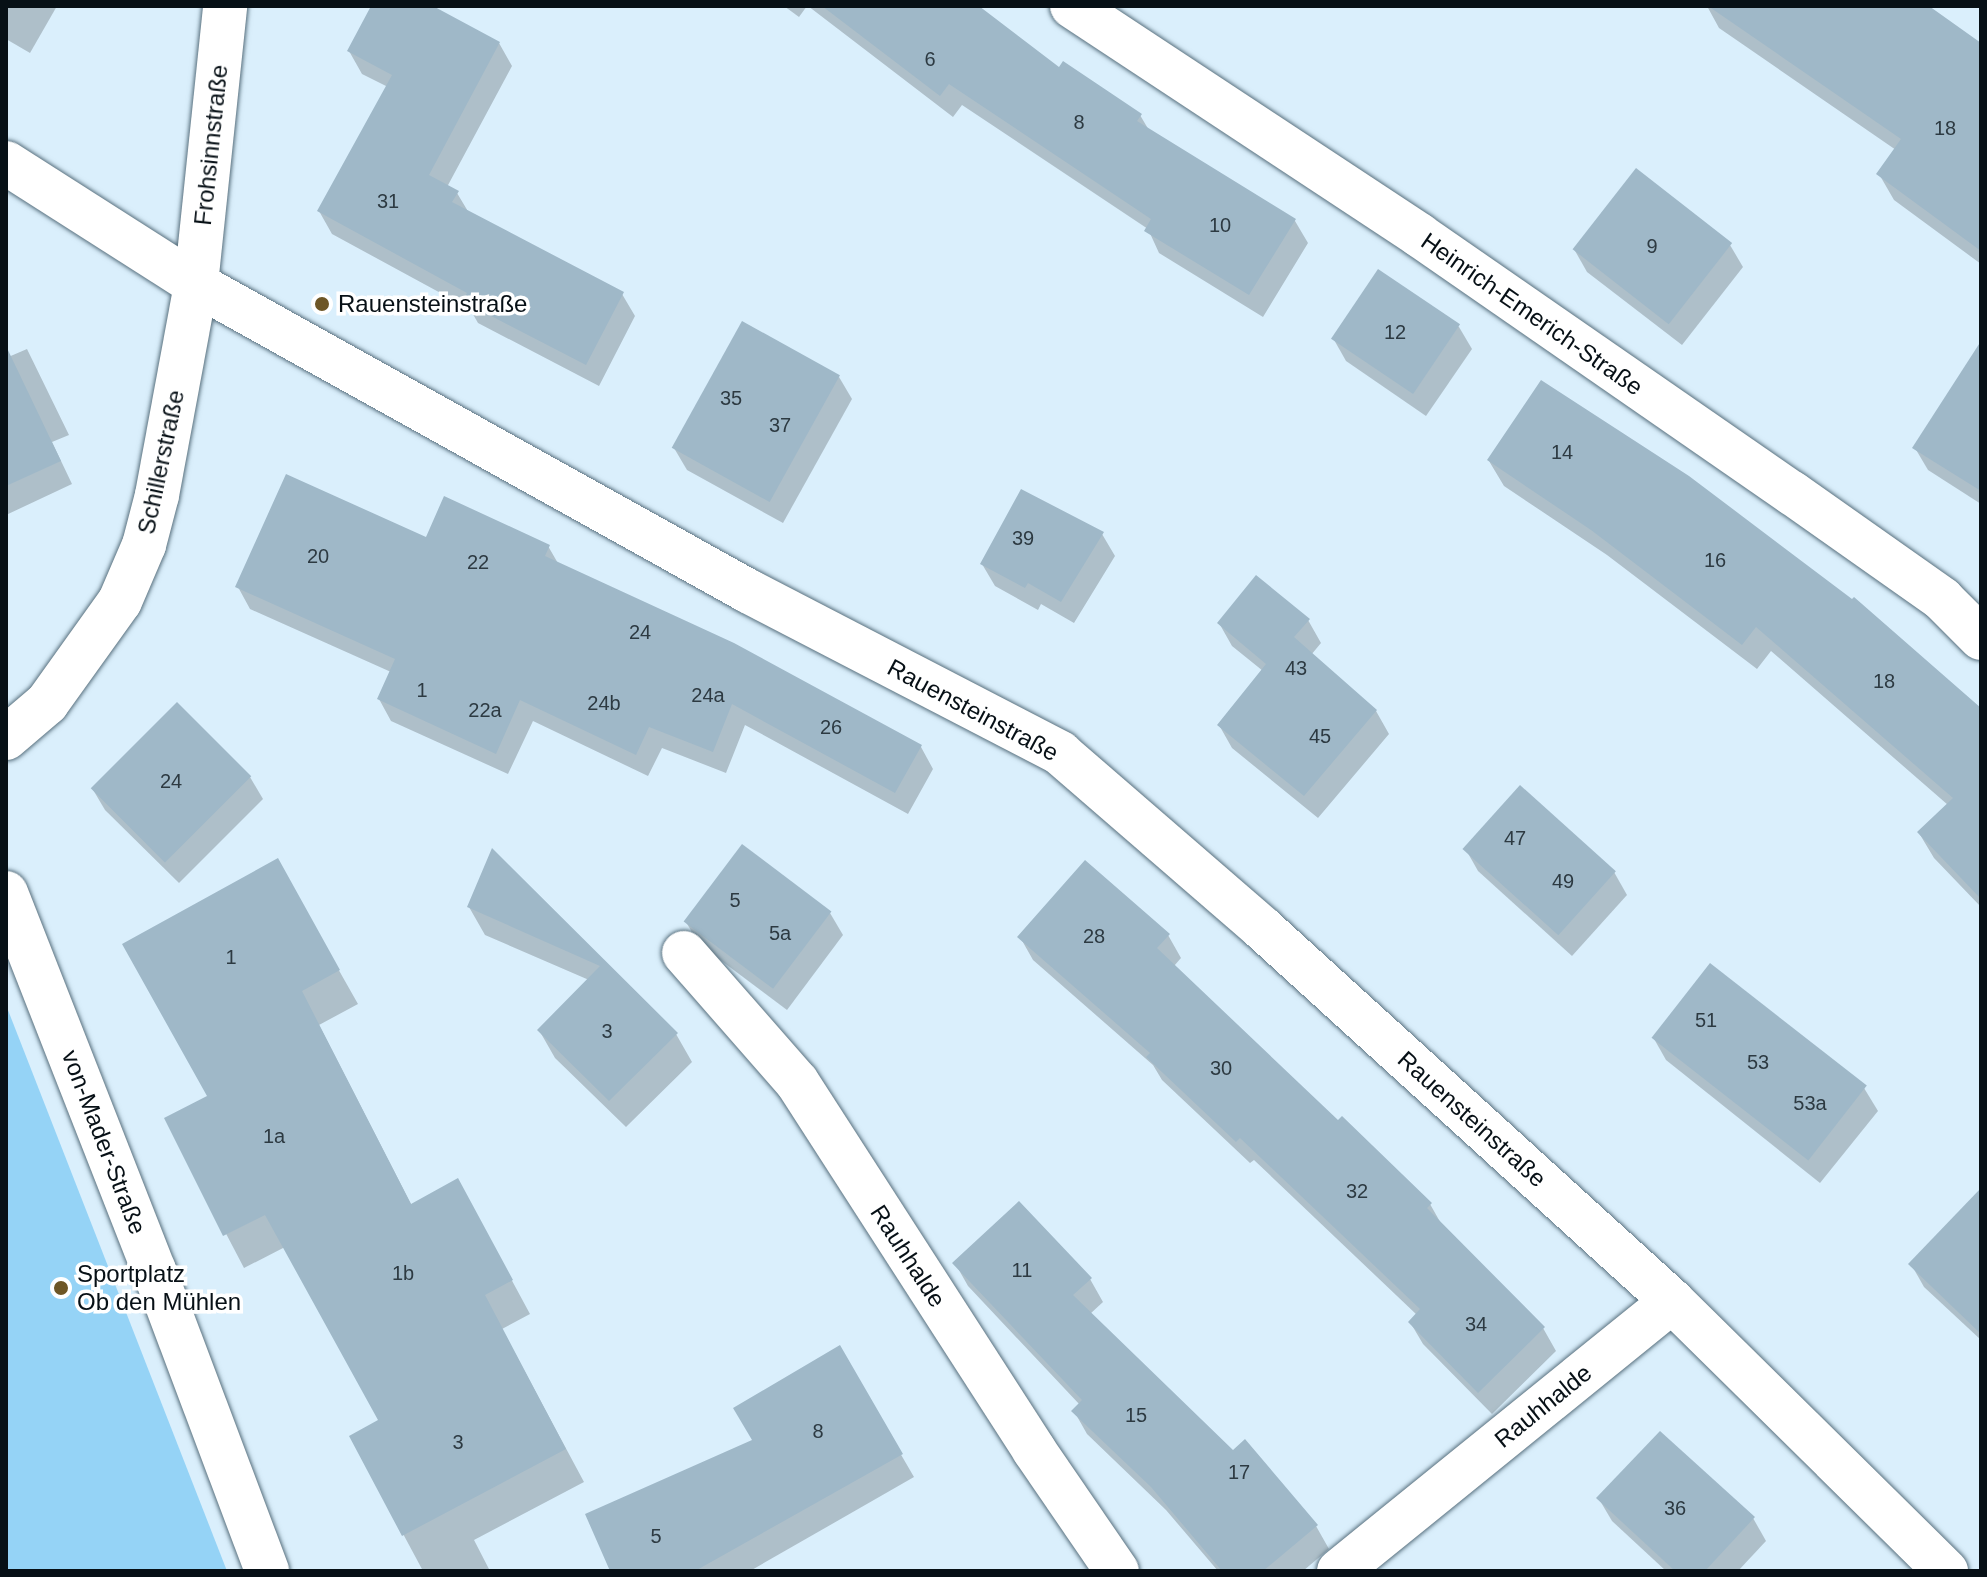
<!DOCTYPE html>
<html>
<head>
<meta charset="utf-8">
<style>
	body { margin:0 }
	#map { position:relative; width:1987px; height:1577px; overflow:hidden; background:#daeffc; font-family:Helvetica,sans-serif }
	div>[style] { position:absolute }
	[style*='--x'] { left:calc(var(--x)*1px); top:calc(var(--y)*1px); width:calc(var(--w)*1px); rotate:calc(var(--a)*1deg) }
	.green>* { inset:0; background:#95d3f6 }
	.shadow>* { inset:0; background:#0003 }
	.building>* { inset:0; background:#9fb8c8; transform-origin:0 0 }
	.roads { filter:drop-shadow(0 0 2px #58707e) drop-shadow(0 0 2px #58707e) }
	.minor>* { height:44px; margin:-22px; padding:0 22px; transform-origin:22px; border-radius:22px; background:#fff }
	.dots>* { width:22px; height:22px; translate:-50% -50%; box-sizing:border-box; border:4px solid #fff; border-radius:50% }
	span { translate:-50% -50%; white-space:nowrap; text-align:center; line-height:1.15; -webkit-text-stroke:7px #fff; paint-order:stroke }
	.number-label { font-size:20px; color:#2d3a42 }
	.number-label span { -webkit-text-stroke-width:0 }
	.street-label { font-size:24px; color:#071016 }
	.poi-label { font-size:24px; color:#071016 }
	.left { translate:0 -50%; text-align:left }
	.frame { position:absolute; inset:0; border:8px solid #071016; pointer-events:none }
</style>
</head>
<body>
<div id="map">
	<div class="green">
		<i style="clip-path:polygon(6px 1005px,227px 1571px,6px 1571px)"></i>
	</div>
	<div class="shadow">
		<i style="clip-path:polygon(6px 6px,57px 6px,30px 53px,6px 39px)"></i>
		<i style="clip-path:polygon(373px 6px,429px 6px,499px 43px,512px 66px,447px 187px,457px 193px,469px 213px,622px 294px,635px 316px,599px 386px,478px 323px,470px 309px,332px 234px,319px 211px,388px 87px,362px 74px,349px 51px)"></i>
		<i style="clip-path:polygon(784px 6px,807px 6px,799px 17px)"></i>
		<i style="clip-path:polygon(808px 6px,976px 6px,1059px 70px,1140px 115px,1150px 132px,1295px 221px,1308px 243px,1263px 317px,1159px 253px,1148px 229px,962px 105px,953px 117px)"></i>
		<i style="clip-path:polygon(1707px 6px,1926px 6px,1981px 60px,1981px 264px,1894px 200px,1879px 174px,1896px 150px,1719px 28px)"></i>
		<i style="clip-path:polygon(1730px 245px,1743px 267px,1682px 345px,1587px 272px,1574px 249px)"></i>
		<i style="clip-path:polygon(1379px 272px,1459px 327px,1472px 349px,1426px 416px,1346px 361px,1333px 338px)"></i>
		<i style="clip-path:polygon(27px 349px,69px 435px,52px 442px,72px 484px,6px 515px,6px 358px)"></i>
		<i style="clip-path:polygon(839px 377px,852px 399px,783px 523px,687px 470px,674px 448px)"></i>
		<i style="clip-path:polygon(1981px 393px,1981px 504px,1928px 470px,1915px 448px)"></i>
		<i style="clip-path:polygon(1489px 461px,1981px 720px,1981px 907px,1934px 858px,1919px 833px,1948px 805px,1771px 651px,1757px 669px,1607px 555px,1504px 486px)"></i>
		<i style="clip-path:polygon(1102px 534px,1115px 556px,1074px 623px,1041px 604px,1038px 610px,995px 586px,982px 564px)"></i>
		<i style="clip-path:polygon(426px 539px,548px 546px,559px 565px,921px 747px,933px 769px,908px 814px,745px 725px,726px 773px,662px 748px,648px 776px,533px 721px,508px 774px,391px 721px,379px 699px,391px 672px,250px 609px,238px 587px)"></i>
		<i style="clip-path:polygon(1308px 620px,1321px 643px,1311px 655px,1376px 711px,1389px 734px,1318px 818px,1232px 748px,1219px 725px,1263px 671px,1232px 646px,1219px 623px)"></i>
		<i style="clip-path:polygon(250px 777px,263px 799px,179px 883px,105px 810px,92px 788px)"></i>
		<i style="clip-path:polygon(1465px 848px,1614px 872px,1627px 895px,1572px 956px,1478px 871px)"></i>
		<i style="clip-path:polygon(493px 852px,676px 1034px,692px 1062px,626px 1127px,555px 1058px,539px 1030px,589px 980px,485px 935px,469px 907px)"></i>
		<i style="clip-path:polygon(277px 861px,358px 1004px,319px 1025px,412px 1206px,476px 1214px,530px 1314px,502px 1329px,584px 1482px,474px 1540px,490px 1571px,423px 1571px,351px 1437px,381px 1421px,285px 1247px,244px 1268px,166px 1119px,209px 1097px)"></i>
		<i style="clip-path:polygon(830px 913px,843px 935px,787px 1010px,699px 944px,686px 922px)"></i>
		<i style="clip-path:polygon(1168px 935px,1181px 958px,1174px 966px,1338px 1123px,1430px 1204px,1443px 1227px,1543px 1328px,1556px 1351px,1492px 1414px,1423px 1344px,1410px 1322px,1417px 1315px,1254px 1160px,1250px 1163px,1162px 1080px,1153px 1065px,1033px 960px,1020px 937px)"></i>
		<i style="clip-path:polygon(1653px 1037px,1864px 1088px,1878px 1111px,1820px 1183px,1666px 1060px)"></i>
		<i style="clip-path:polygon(1981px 1210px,1981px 1340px,1924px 1287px,1911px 1264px)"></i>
		<i style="clip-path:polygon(955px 1263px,1090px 1279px,1103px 1302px,1090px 1314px,1232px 1452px,1316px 1526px,1329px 1549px,1303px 1571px,1218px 1571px,1166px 1510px,1087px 1434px,1074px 1411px,1080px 1405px,968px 1286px)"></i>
		<i style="clip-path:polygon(839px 1348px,914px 1477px,750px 1571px,612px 1571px,751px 1442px)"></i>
		<i style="clip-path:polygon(1599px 1499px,1753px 1518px,1766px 1541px,1738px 1571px,1666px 1571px,1612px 1521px)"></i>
	</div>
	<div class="building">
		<i style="clip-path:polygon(371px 6px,433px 6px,500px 42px,429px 175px,459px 191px,452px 202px,624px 292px,586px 365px,462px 301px,467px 293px,317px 211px,392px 75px,347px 51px)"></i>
		<i style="clip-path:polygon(822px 6px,979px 6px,1059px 67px,1063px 61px,1142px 114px,1137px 121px,1296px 219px,1249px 295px,1144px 231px,1151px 219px,949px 84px,940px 96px)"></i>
		<i style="clip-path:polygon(1708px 6px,1929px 6px,1981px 43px,1981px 251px,1876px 174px,1901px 139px)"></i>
		<i style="left:1636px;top:168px;width:122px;height:103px;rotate:38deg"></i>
		<i style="left:1378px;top:269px;width:99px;height:84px;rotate:34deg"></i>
		<i style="left:742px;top:321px;width:112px;height:145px;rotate:29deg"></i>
		<i style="clip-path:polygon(1981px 341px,1981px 491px,1912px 448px)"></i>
		<i style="clip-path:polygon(6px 346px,61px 461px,6px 486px)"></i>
		<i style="clip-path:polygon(1541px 380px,1689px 476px,1852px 599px,1854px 597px,1981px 708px,1981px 899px,1917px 832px,1953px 798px,1756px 627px,1742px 645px,1591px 530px,1487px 460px)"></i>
		<i style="clip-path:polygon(286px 474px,426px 537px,444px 496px,550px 545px,545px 556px,734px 643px,922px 745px,895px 793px,732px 704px,713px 752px,649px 727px,636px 755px,520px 700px,496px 754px,377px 699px,395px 659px,235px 587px)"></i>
		<i style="clip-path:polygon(1021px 489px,1104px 532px,1061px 602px,1028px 583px,1025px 588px,980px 564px)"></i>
		<i style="clip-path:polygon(1256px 575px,1310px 619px,1294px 637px,1377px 710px,1304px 796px,1217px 725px,1266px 664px,1217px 623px)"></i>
		<i style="left:177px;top:702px;width:105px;height:122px;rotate:45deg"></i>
		<i style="left:1520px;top:785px;width:129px;height:86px;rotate:42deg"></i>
		<i style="left:742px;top:844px;width:112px;height:97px;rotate:37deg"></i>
		<i style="clip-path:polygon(492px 848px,678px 1033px,609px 1101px,537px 1030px,600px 966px,467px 907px)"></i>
		<i style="clip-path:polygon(278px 858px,340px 970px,302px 991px,411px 1204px,458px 1178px,513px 1280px,485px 1295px,566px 1449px,402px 1536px,349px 1436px,378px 1420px,265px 1215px,223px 1236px,164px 1118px,207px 1096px,122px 944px)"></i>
		<i style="clip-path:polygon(1085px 860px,1170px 934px,1157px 948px,1338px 1120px,1342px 1116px,1432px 1203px,1427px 1208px,1545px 1327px,1478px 1393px,1408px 1322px,1420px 1309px,1240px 1138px,1236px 1142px,1146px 1057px,1150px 1053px,1017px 937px)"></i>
		<i style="left:1710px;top:963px;width:199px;height:95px;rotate:38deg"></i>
		<i style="clip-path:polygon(1981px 1188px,1981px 1334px,1908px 1264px)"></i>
		<i style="clip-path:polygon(1019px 1201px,1092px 1278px,1073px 1295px,1233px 1450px,1245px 1439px,1318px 1525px,1263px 1571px,1222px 1571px,1151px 1487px,1071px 1411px,1082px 1400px,952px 1263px)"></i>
		<i style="clip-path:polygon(840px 1345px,903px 1454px,695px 1571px,610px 1571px,585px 1514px,752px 1440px,733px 1408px)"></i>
		<i style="clip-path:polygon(1660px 1431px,1755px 1517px,1705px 1571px,1675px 1571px,1596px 1498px)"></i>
	</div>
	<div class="roads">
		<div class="minor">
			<i style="--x:1072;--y:6;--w:416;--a:33.4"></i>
			<i style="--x:1419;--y:235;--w:454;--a:34.7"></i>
			<i style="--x:1792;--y:493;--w:184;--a:35.2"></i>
			<i style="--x:1942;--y:599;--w:55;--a:45"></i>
			<i style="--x:6;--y:163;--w:225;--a:32.5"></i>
			<i style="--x:196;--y:284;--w:632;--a:29.08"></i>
			<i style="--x:748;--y:591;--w:352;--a:27.4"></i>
			<i style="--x:1060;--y:753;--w:267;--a:40.9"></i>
			<i style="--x:1262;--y:928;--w:554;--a:42.29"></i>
			<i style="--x:1672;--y:1301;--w:385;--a:44.6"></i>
			<i style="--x:6;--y:738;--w:54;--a:-40.5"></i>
			<i style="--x:47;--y:703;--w:125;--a:-54.4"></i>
			<i style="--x:120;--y:601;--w:61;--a:-66.8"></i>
			<i style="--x:144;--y:545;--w:52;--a:-75.4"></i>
			<i style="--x:157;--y:495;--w:215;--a:-79.5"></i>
			<i style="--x:196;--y:284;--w:280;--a:-84"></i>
			<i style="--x:6;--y:893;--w:405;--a:68.6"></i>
			<i style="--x:154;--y:1270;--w:322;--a:69.4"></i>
			<i style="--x:684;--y:953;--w:171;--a:48.8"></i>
			<i style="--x:797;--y:1082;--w:438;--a:57.2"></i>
			<i style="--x:1034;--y:1450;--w:147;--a:55.6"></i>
			<i style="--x:1339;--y:1571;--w:429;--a:-39"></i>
		</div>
	</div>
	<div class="dots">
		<i style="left:322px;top:304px;background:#6d5626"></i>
		<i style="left:61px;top:1288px;background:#6d5626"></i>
	</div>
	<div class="number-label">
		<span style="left:930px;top:59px">6</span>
		<span style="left:1079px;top:122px">8</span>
		<span style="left:1945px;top:128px">18</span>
		<span style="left:388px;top:201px">31</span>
		<span style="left:1220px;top:225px">10</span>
		<span style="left:1652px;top:246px">9</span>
		<span style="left:1395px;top:332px">12</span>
		<span style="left:731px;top:398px">35</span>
		<span style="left:780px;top:425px">37</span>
		<span style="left:1562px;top:452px">14</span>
		<span style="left:1023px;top:538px">39</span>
		<span style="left:318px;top:556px">20</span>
		<span style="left:1715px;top:560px">16</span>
		<span style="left:478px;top:562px">22</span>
		<span style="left:640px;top:632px">24</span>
		<span style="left:1296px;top:668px">43</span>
		<span style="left:1884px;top:681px">18</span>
		<span style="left:422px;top:690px">1</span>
		<span style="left:708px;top:695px">24a</span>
		<span style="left:604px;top:703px">24b</span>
		<span style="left:485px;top:710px">22a</span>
		<span style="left:831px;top:727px">26</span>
		<span style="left:1320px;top:736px">45</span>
		<span style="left:171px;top:781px">24</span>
		<span style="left:1515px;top:838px">47</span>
		<span style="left:1563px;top:881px">49</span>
		<span style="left:735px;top:900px">5</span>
		<span style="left:780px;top:933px">5a</span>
		<span style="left:1094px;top:936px">28</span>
		<span style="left:231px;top:957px">1</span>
		<span style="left:1706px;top:1020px">51</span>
		<span style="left:607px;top:1031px">3</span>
		<span style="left:1758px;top:1062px">53</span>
		<span style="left:1221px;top:1068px">30</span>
		<span style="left:1810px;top:1103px">53a</span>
		<span style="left:274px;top:1136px">1a</span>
		<span style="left:1357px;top:1191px">32</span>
		<span style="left:1022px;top:1270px">11</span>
		<span style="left:403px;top:1273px">1b</span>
		<span style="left:1476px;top:1324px">34</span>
		<span style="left:1136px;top:1415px">15</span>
		<span style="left:818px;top:1431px">8</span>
		<span style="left:458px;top:1442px">3</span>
		<span style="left:1239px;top:1472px">17</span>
		<span style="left:1675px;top:1508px">36</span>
		<span style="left:656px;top:1536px">5</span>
	</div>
	<div class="street-label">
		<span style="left:211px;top:145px;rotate:-84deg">Frohsinnstraße</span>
		<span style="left:1532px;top:314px;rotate:35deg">Heinrich-Emerich-Straße</span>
		<span style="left:161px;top:462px;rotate:-78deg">Schillerstraße</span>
		<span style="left:973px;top:710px;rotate:28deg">Rauensteinstraße</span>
		<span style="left:1472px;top:1119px;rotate:42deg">Rauensteinstraße</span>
		<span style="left:104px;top:1142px;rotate:69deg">von-Mader-Straße</span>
		<span style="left:908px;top:1256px;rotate:57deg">Rauhhalde</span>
		<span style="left:1543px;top:1406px;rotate:-39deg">Rauhhalde</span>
	</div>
	<div class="poi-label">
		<span class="left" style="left:338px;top:304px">Rauensteinstraße</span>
		<span class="left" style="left:77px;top:1288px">Sportplatz<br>Ob den Mühlen</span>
	</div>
	<div class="frame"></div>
</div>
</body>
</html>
